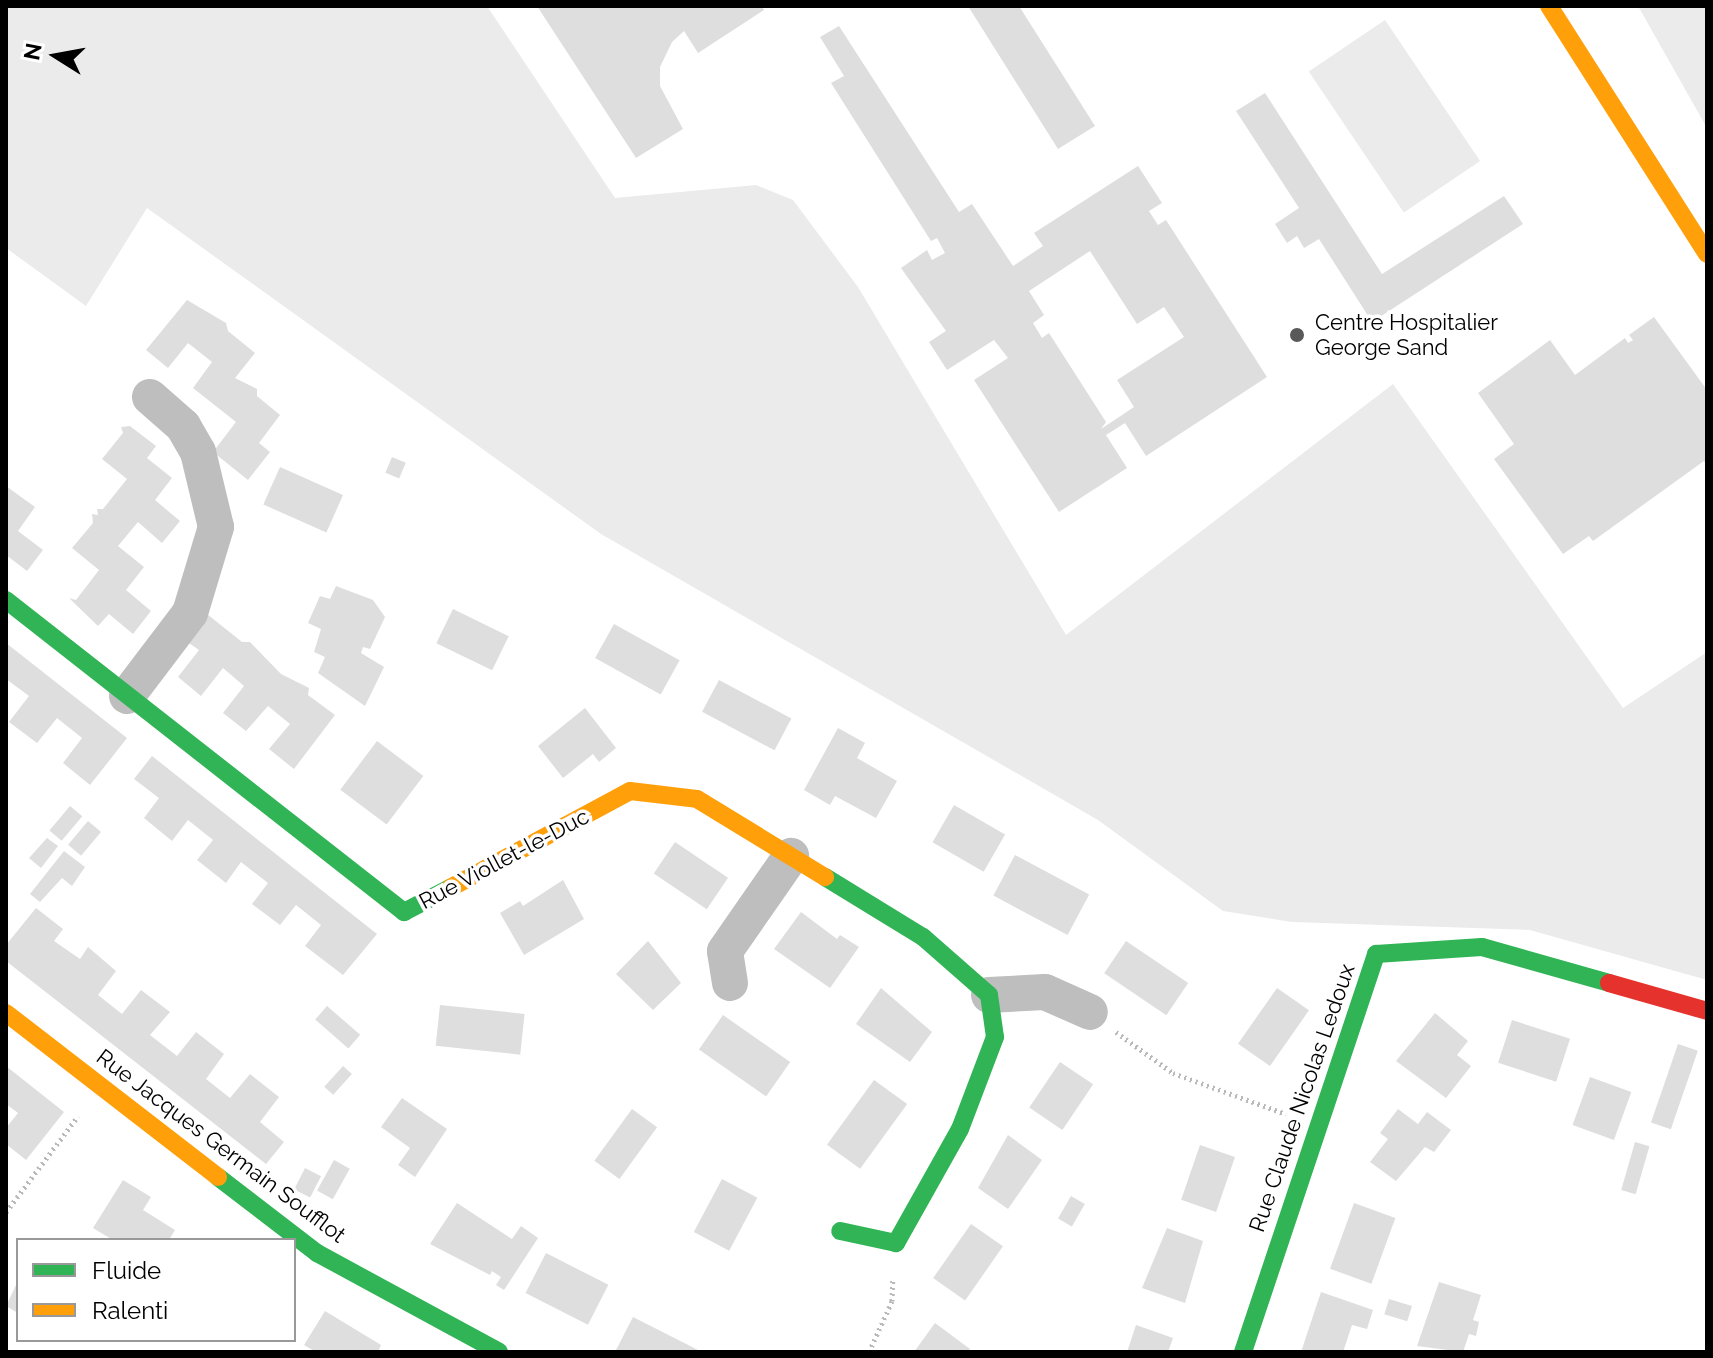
<!DOCTYPE html>
<html>
<head>
<meta charset="utf-8">
<style>
	body { margin:0 }
	#map { position:relative; width:1713px; height:1358px; overflow:hidden; background:#fff; font-family:Raleway,sans-serif }
	div>[style] { position:absolute }
	[style*='--x'] { left:calc(var(--x)*1px); top:calc(var(--y)*1px); width:calc(var(--w)*1px); rotate:calc(var(--a)*1deg) }
	.green>* { inset:0; background:#ebebeb; transform-origin:0 0 }
	.building>* { inset:0; background:#dedede; transform-origin:0 0 }
	.path>* { height:5px; margin-top:-2.5px; transform-origin:0; background:repeating-linear-gradient(90deg,#b9b9b9 0 2px,transparent 0 6px) }
	.street>* { height:36px; margin:-18px; padding:0 18px; transform-origin:18px; border-radius:18px; background:#bebebe }
	.fast>* { height:18px; margin:-9px; padding:0 9px; transform-origin:9px; border-radius:9px; background:#30b455 }
	.slow>* { height:18px; margin:-9px; padding:0 9px; transform-origin:9px; border-radius:9px; background:#ff9f0a }
	.jam>* { height:18px; margin:-9px; padding:0 9px; transform-origin:9px; border-radius:9px; background:#e5322d }
	.dots>* { width:22px; height:22px; translate:-50% -50%; box-sizing:border-box; border:4px solid #fff; border-radius:50% }
	span { translate:-50% -50%; white-space:nowrap; text-align:center; line-height:1.15; -webkit-text-stroke:7px #fff; paint-order:stroke }
	.poi-label { font-size:22px; color:#000 }
	.left { translate:0 -50%; text-align:left }
	.street-label { font-size:22px; color:#000 }
	.frame { position:absolute; inset:0; border:8px solid #000; pointer-events:none }
	.legend { position:absolute; left:16px; top:1238px; width:280px; height:104px; box-sizing:border-box; background:#fff; border:2px solid #999; margin:0; padding:10px 14px; list-style:none; font-size:24px; color:#000 }
	.legend li { display:flex; align-items:center; gap:16px; height:40px }
	.legend b { width:40px; border:2px solid #999 }
	.north { position:absolute; left:16px; top:16px; width:80px; height:80px; -webkit-text-stroke:6px #fff; paint-order:stroke; rotate:281deg; font-size:22px; font-weight:700; line-height:32px; text-align:center; color:#000 }
	.north::after { content:''; display:block; margin:auto; width:28px; height:36px; background:#000; clip-path:polygon(50% 0,100% 100%,50% 72%,0 100%) }
</style>
</head>
<body>
<div id="map">
	<div class="green">
		<i style="clip-path:polygon(6px 6px,487px 6px,615px 198px,756px 185px,793px 200px,858px 287px,1066px 635px,1393px 384px,1623px 708px,1707px 652px,1707px 980px,1530px 930px,1292px 922px,1223px 911px,1098px 820px,601px 534px,147px 208px,86px 306px,6px 248px)"></i>
		<i style="clip-path:polygon(1638px 6px,1707px 6px,1707px 128px)"></i>
		<i style="left:1385px;top:20px;width:170px;height:92px;rotate:56deg"></i>
	</div>
	<div class="building">
		<i style="clip-path:polygon(537px 6px,762px 6px,764px 10px,698px 53px,684px 31px,672px 42px,660px 67px,660px 86px,683px 129px,636px 158px)"></i>
		<i style="clip-path:polygon(968px 6px,1019px 6px,1095px 126px,1058px 149px)"></i>
		<i style="clip-path:polygon(evenodd,839px 26px,959px 212px,972px 204px,1013px 266px,1043px 246px,1034px 233px,1138px 166px,1162px 203px,1149px 211px,1158px 225px,1166px 220px,1267px 377px,1146px 456px,1125px 423px,1106px 435px,1127px 468px,1059px 512px,974px 380px,1008px 358px,994px 340px,947px 370px,929px 342px,946px 331px,901px 268px,927px 250px,932px 260px,945px 253px,937px 238px,931px 241px,831px 83px,844px 76px,820px 37px,839px 26px,1090px 251px,1137px 324px,1164px 307px,1184px 337px,1117px 380px,1134px 407px,1101px 429px,1106px 422px,1049px 333px,1042px 338px,1033px 323px,1044px 315px,1029px 291px,1090px 251px)"></i>
		<i style="clip-path:polygon(1265px 93px,1382px 274px,1504px 196px,1523px 224px,1372px 322px,1319px 239px,1304px 248px,1297px 236px,1287px 243px,1275px 224px,1299px 208px,1236px 111px)"></i>
		<i style="clip-path:polygon(187px 300px,226px 323px,228px 331px,255px 353px,235px 378px,257px 389px,257px 396px,280px 415px,259px 443px,270px 452px,248px 480px,213px 452px,236px 422px,193px 388px,212px 362px,188px 343px,168px 368px,146px 350px)"></i>
		<i style="clip-path:polygon(1654px 317px,1707px 390px,1707px 465px,1704px 461px,1593px 541px,1589px 536px,1563px 554px,1494px 459px,1514px 444px,1478px 393px,1550px 340px,1575px 375px,1625px 338px,1628px 343px,1633px 340px,1629px 335px)"></i>
		<i style="clip-path:polygon(130px 426px,156px 446px,147px 458px,172px 478px,155px 500px,180px 521px,162px 543px,138px 522px,118px 546px,144px 567px,126px 590px,151px 611px,133px 634px,109px 614px,98px 626px,69px 598px,76px 600px,99px 570px,72px 548px,93px 523px,92px 514px,98px 515px,97px 509px,103px 509px,127px 479px,102px 459px,123px 433px,121px 427px)"></i>
		<i style="left:392px;top:457px;width:15px;height:17px;rotate:23deg"></i>
		<i style="left:280px;top:467px;width:69px;height:41px;rotate:24deg"></i>
		<i style="clip-path:polygon(6px 486px,35px 507px,18px 531px,43px 550px,27px 571px,6px 555px)"></i>
		<i style="clip-path:polygon(336px 586px,373px 600px,385px 617px,370px 649px,363px 647px,361px 653px,384px 667px,365px 706px,318px 673px,325px 657px,314px 652px,321px 629px,308px 623px,320px 596px,330px 599px)"></i>
		<i style="left:453px;top:609px;width:62px;height:38px;rotate:26deg"></i>
		<i style="clip-path:polygon(207px 614px,242px 642px,250px 642px,281px 674px,309px 688px,308px 695px,335px 715px,294px 769px,269px 749px,290px 724px,268px 706px,246px 731px,223px 713px,244px 686px,223px 668px,201px 696px,178px 677px,199px 650px,186px 641px)"></i>
		<i style="left:614px;top:624px;width:75px;height:39px;rotate:29deg"></i>
		<i style="clip-path:polygon(6px 643px,127px 738px,90px 785px,63px 763px,82px 738px,57px 718px,37px 743px,9px 722px,29px 696px,6px 679px)"></i>
		<i style="left:719px;top:680px;width:82px;height:36px;rotate:28deg"></i>
		<i style="clip-path:polygon(585px 708px,616px 748px,599px 762px,593px 754px,563px 778px,538px 746px)"></i>
		<i style="clip-path:polygon(838px 728px,865px 743px,857px 758px,897px 781px,876px 818px,835px 796px,830px 805px,804px 790px)"></i>
		<i style="left:377px;top:741px;width:58px;height:61px;rotate:37deg"></i>
		<i style="clip-path:polygon(152px 756px,377px 934px,343px 975px,305px 946px,321px 925px,296px 905px,280px 925px,252px 904px,268px 883px,241px 862px,226px 883px,197px 860px,213px 840px,188px 820px,172px 841px,144px 818px,159px 798px,134px 779px)"></i>
		<i style="left:954px;top:805px;width:59px;height:43px;rotate:30deg"></i>
		<i style="left:70px;top:806px;width:16px;height:32px;rotate:40deg"></i>
		<i style="left:88px;top:821px;width:17px;height:31px;rotate:40deg"></i>
		<i style="clip-path:polygon(47px 838px,58px 846px,41px 868px,29px 858px)"></i>
		<i style="left:675px;top:842px;width:64px;height:38px;rotate:34deg"></i>
		<i style="clip-path:polygon(64px 851px,85px 867px,72px 886px,62px 878px,40px 902px,30px 894px)"></i>
		<i style="left:1015px;top:855px;width:84px;height:46px;rotate:28deg"></i>
		<i style="clip-path:polygon(563px 880px,584px 919px,524px 955px,500px 913px,520px 901px,523px 906px)"></i>
		<i style="clip-path:polygon(36px 908px,63px 929px,54px 941px,80px 959px,88px 947px,116px 971px,98px 995px,122px 1014px,141px 990px,170px 1012px,150px 1035px,177px 1056px,196px 1032px,224px 1054px,206px 1079px,230px 1098px,250px 1074px,279px 1097px,260px 1122px,284px 1142px,266px 1164px,6px 961px,6px 945px)"></i>
		<i style="clip-path:polygon(801px 912px,837px 939px,840px 935px,859px 947px,830px 988px,774px 949px)"></i>
		<i style="clip-path:polygon(648px 941px,681px 983px,653px 1010px,616px 974px)"></i>
		<i style="left:1126px;top:941px;width:75px;height:39px;rotate:34deg"></i>
		<i style="clip-path:polygon(881px 988px,932px 1032px,910px 1062px,856px 1024px)"></i>
		<i style="left:1277px;top:988px;width:39px;height:68px;rotate:35deg"></i>
		<i style="left:440px;top:1005px;width:85px;height:41px;rotate:6deg"></i>
		<i style="left:327px;top:1006px;width:44px;height:18px;rotate:41deg"></i>
		<i style="clip-path:polygon(1435px 1013px,1468px 1041px,1457px 1055px,1471px 1066px,1446px 1098px,1396px 1061px)"></i>
		<i style="left:723px;top:1015px;width:82px;height:42px;rotate:35deg"></i>
		<i style="left:1512px;top:1020px;width:61px;height:45px;rotate:18deg"></i>
		<i style="left:1678px;top:1044px;width:21px;height:83px;rotate:19deg"></i>
		<i style="left:1060px;top:1062px;width:40px;height:55px;rotate:34deg"></i>
		<i style="clip-path:polygon(6px 1066px,64px 1112px,26px 1160px,6px 1144px,6px 1128px,18px 1113px,6px 1104px)"></i>
		<i style="left:343px;top:1066px;width:12px;height:28px;rotate:42deg"></i>
		<i style="left:1590px;top:1077px;width:44px;height:51px;rotate:20deg"></i>
		<i style="left:874px;top:1080px;width:41px;height:80px;rotate:36deg"></i>
		<i style="clip-path:polygon(402px 1098px,447px 1129px,415px 1177px,398px 1165px,410px 1148px,381px 1127px)"></i>
		<i style="left:632px;top:1109px;width:31px;height:64px;rotate:36deg"></i>
		<i style="clip-path:polygon(1398px 1109px,1418px 1124px,1427px 1112px,1451px 1130px,1434px 1152px,1425px 1147px,1396px 1181px,1370px 1162px,1388px 1139px,1380px 1133px)"></i>
		<i style="clip-path:polygon(1008px 1135px,1042px 1160px,1008px 1209px,978px 1188px)"></i>
		<i style="left:1635px;top:1142px;width:15px;height:50px;rotate:16deg"></i>
		<i style="left:1200px;top:1145px;width:37px;height:58px;rotate:19deg"></i>
		<i style="left:334px;top:1160px;width:18px;height:35px;rotate:29deg"></i>
		<i style="left:305px;top:1168px;width:18px;height:24px;rotate:27deg"></i>
		<i style="left:722px;top:1179px;width:40px;height:60px;rotate:28deg"></i>
		<i style="clip-path:polygon(123px 1180px,151px 1197px,143px 1210px,175px 1230px,169px 1240px,113px 1240px,93px 1228px)"></i>
		<i style="left:1071px;top:1196px;width:16px;height:26px;rotate:30deg"></i>
		<i style="clip-path:polygon(457px 1203px,512px 1239px,521px 1226px,538px 1238px,504px 1290px,496px 1285px,501px 1277px,492px 1271px,490px 1275px,430px 1244px)"></i>
		<i style="left:1354px;top:1203px;width:44px;height:70px;rotate:20deg"></i>
		<i style="left:971px;top:1224px;width:39px;height:66px;rotate:35deg"></i>
		<i style="clip-path:polygon(1167px 1228px,1203px 1241px,1185px 1303px,1142px 1288px)"></i>
		<i style="left:546px;top:1253px;width:70px;height:45px;rotate:27deg"></i>
		<i style="clip-path:polygon(18px 1281px,18px 1313px,6px 1306px)"></i>
		<i style="clip-path:polygon(1439px 1282px,1481px 1295px,1473px 1320px,1479px 1322px,1476px 1336px,1469px 1334px,1463px 1352px,1417px 1346px)"></i>
		<i style="clip-path:polygon(1321px 1292px,1373px 1310px,1367px 1329px,1352px 1325px,1343px 1352px,1301px 1352px)"></i>
		<i style="left:1389px;top:1299px;width:24px;height:16px;rotate:17deg"></i>
		<i style="clip-path:polygon(325px 1311px,381px 1345px,378px 1352px,316px 1352px,304px 1345px)"></i>
		<i style="clip-path:polygon(633px 1317px,702px 1352px,615px 1352px)"></i>
		<i style="clip-path:polygon(935px 1323px,970px 1349px,968px 1352px,914px 1352px)"></i>
		<i style="clip-path:polygon(1136px 1325px,1173px 1338px,1168px 1352px,1127px 1352px)"></i>
	</div>
	<div class="path">
		<i style="--x:1116;--y:1032;--w:70;--a:35.7"></i>
		<i style="--x:1173;--y:1073;--w:120;--a:19.9"></i>
		<i style="--x:6;--y:1212;--w:120;--a:-53.1"></i>
		<i style="--x:869;--y:1352;--w:56;--a:-65.7"></i>
		<i style="--x:892;--y:1301;--w:23;--a:-88"></i>
	</div>
	<div class="street">
		<i style="--x:127;--y:696;--w:104;--a:-52.8"></i>
		<i style="--x:190;--y:613;--w:90;--a:-73.2"></i>
		<i style="--x:216;--y:527;--w:77;--a:-103.5"></i>
		<i style="--x:198;--y:452;--w:30;--a:-120"></i>
		<i style="--x:183;--y:426;--w:44;--a:-138.7"></i>
		<i style="--x:730;--y:983;--w:32;--a:-99"></i>
		<i style="--x:725;--y:951;--w:116;--a:-55.2"></i>
		<i style="--x:989;--y:995;--w:56;--a:-3.1"></i>
		<i style="--x:1045;--y:992;--w:49;--a:24"></i>
	</div>
	<div class="fast">
		<i style="--x:6;--y:600;--w:506;--a:38.09"></i>
		<i style="--x:404;--y:912;--w:52;--a:-27.6"></i>
		<i style="--x:825;--y:877;--w:115;--a:31.5"></i>
		<i style="--x:923;--y:937;--w:88;--a:41.3"></i>
		<i style="--x:989;--y:995;--w:42;--a:81.9"></i>
		<i style="--x:995;--y:1037;--w:98;--a:110.8"></i>
		<i style="--x:960;--y:1129;--w:131;--a:119.3"></i>
		<i style="--x:896;--y:1243;--w:57;--a:-167.9"></i>
		<i style="--x:218;--y:1177;--w:125;--a:37.5"></i>
		<i style="--x:317;--y:1253;--w:207;--a:28.5"></i>
		<i style="--x:1243;--y:1352;--w:420;--a:-71.5"></i>
		<i style="--x:1376;--y:954;--w:106;--a:-3.8"></i>
		<i style="--x:1482;--y:947;--w:132;--a:15.8"></i>
	</div>
	<div class="slow">
		<i style="--x:1549;--y:6;--w:294;--a:57.5"></i>
		<i style="--x:450;--y:888;--w:204;--a:-28.3"></i>
		<i style="--x:630;--y:791;--w:67;--a:6.8"></i>
		<i style="--x:697;--y:799;--w:150;--a:31.4"></i>
		<i style="--x:6;--y:1013;--w:268;--a:37.7"></i>
	</div>
	<div class="jam">
		<i style="--x:1609;--y:983;--w:102;--a:15.9"></i>
	</div>
	<div class="dots">
		<i style="left:1297px;top:335px;background:#595959"></i>
	</div>
	<div class="poi-label">
		<span class="left" style="left:1315px;top:335px">Centre Hospitalier<br>George Sand</span>
	</div>
	<div class="street-label">
		<span style="left:504px;top:859px;rotate:-28deg">Rue Viollet-le-Duc</span>
		<span style="left:1302px;top:1098px;rotate:-71deg">Rue Claude Nicolas Ledoux</span>
		<span style="left:221px;top:1146px;rotate:37deg">Rue Jacques Germain Soufflot</span>
	</div>
	<div class="frame"></div>
	<ul class="legend">
	<li><b style="height:10px;background:#30b455"></b>Fluide</li>
	<li><b style="height:10px;background:#ff9f0a"></b>Ralenti</li>
	</ul>
	<div class="north">N</div>
</div>
</body>
</html>
